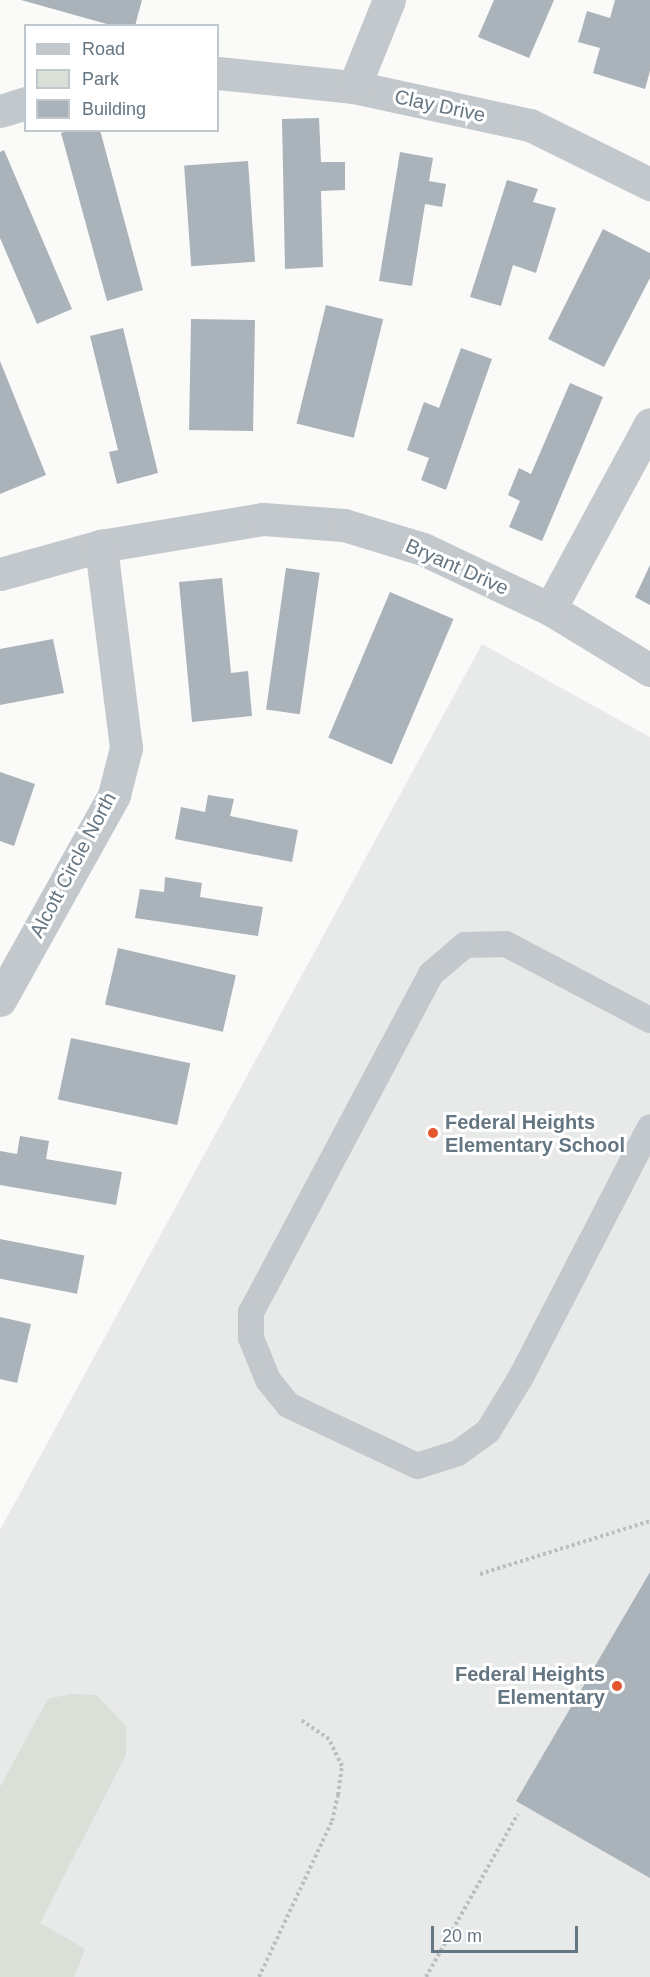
<!DOCTYPE html>
<html>
<head>
<meta charset="utf-8">
<style>
	body { margin:0 }
	#map { position:relative; width:650px; height:1977px; overflow:hidden; background:#fafaf8; font-family:Arial,sans-serif }
	div>[style] { position:absolute }
	[style*='--x'] { left:calc(var(--x)*1px); top:calc(var(--y)*1px); width:calc(var(--w)*1px); rotate:calc(var(--a)*1deg) }
	.built>* { inset:0; background:#e8e9e9 }
	.green>* { inset:0; background:#dadfd7 }
	.building>* { inset:0; background:#aab3b9; transform-origin:0 0 }
	.path>* { height:4px; margin-top:-2px; transform-origin:0; background:repeating-linear-gradient(90deg,#bbbfc2 0 3px,transparent 0 6px) }
	.lane>* { height:26px; margin:-13px; padding:0 13px; transform-origin:13px; border-radius:13px; background:#c3c8cc }
	.street>* { height:33px; margin:-16.5px; padding:0 16.5px; transform-origin:16.5px; border-radius:16.5px; background:#c3c8cc }
	.dots>* { width:16px; height:16px; translate:-50% -50%; box-sizing:border-box; border:3px solid #fff; border-radius:50% }
	span { translate:-50% -50%; white-space:nowrap; text-align:center; line-height:1.15; -webkit-text-stroke:6px #fff; paint-order:stroke }
	.street-label { font-size:20px; color:#657683 }
	.poi-label { font-size:20px; color:#657683; font-weight:700 }
	.left { translate:0 -50%; text-align:left }
	.right { translate:-100% -50%; text-align:right }
	.legend { position:absolute; left:24px; top:24px; width:195px; height:108px; box-sizing:border-box; background:#fff; border:2px solid #c1c8cd; margin:0; padding:8px 10px; list-style:none; font-size:18px; color:#657683 }
	.legend li { display:flex; align-items:center; gap:12px; height:30px }
	.legend b { width:30px; border:2px solid #c1c8cd }
	.scale { position:absolute; left:431px; top:1926px; width:147px; height:27px; box-sizing:border-box; border:3px solid #657683; border-top:0; padding-left:8px; font-size:18px; line-height:21px; white-space:nowrap; color:#657683; -webkit-text-stroke:4px #fff; paint-order:stroke }
</style>
</head>
<body>
<div id="map">
	<div class="built">
		<i style="clip-path:polygon(482px 644px,650px 737px,650px 1977px,0 1977px,0 1530px)"></i>
	</div>
	<div class="green">
		<i style="clip-path:polygon(70px 1694px,96px 1695px,126px 1726px,126px 1755px,40px 1923px,85px 1949px,74px 1977px,0 1977px,0 1787px,48px 1699px)"></i>
	</div>
	<div class="building">
		<i style="clip-path:polygon(21px 0,142px 0,135px 26px,114px 26px)"></i>
		<i style="clip-path:polygon(494px 0,554px 0,529px 58px,478px 37px)"></i>
		<i style="clip-path:polygon(615px 0,650px 0,650px 71px,645px 89px,593px 73px,600px 48px,578px 42px,587px 11px,610px 18px)"></i>
		<i style="clip-path:polygon(319px 118px,321px 162px,345px 162px,345px 190px,321px 191px,323px 267px,285px 269px,282px 119px)"></i>
		<i style="clip-path:polygon(71px 130px,100px 130px,143px 290px,107px 301px,61px 133px)"></i>
		<i style="clip-path:polygon(4px 150px,72px 309px,37px 324px,0 238px,0 152px)"></i>
		<i style="clip-path:polygon(400px 152px,433px 158px,429px 181px,446px 184px,442px 207px,425px 204px,412px 286px,379px 281px)"></i>
		<i style="left:248px;top:161px;width:101px;height:64px;rotate:86deg"></i>
		<i style="clip-path:polygon(507px 180px,538px 189px,533px 202px,556px 208px,536px 273px,513px 265px,501px 306px,470px 297px)"></i>
		<i style="clip-path:polygon(603px 229px,650px 253px,650px 278px,604px 367px,548px 339px)"></i>
		<i style="left:326px;top:305px;width:59px;height:122px;rotate:14deg"></i>
		<i style="left:191px;top:319px;width:64px;height:111px;rotate:1deg"></i>
		<i style="clip-path:polygon(123px 328px,158px 473px,117px 484px,109px 452px,118px 450px,90px 336px)"></i>
		<i style="clip-path:polygon(461px 348px,492px 359px,446px 490px,421px 480px,429px 458px,407px 450px,424px 402px,439px 408px)"></i>
		<i style="clip-path:polygon(0 361px,46px 475px,0 494px)"></i>
		<i style="clip-path:polygon(570px 383px,603px 397px,542px 541px,509px 527px,520px 501px,508px 495px,519px 468px,531px 474px)"></i>
		<i style="clip-path:polygon(650px 565px,650px 605px,635px 597px)"></i>
		<i style="left:286px;top:568px;width:34px;height:143px;rotate:8deg"></i>
		<i style="clip-path:polygon(222px 578px,231px 673px,248px 671px,252px 716px,192px 722px,179px 582px)"></i>
		<i style="left:390px;top:592px;width:69px;height:158px;rotate:23deg"></i>
		<i style="clip-path:polygon(53px 639px,64px 693px,0 705px,0 649px)"></i>
		<i style="clip-path:polygon(0 772px,35px 784px,14px 846px,0 841px)"></i>
		<i style="clip-path:polygon(208px 795px,234px 799px,230px 816px,298px 830px,292px 862px,175px 839px,181px 807px,205px 812px)"></i>
		<i style="clip-path:polygon(165px 877px,202px 883px,200px 897px,263px 907px,258px 936px,135px 918px,140px 889px,164px 892px)"></i>
		<i style="left:118px;top:948px;width:121px;height:58px;rotate:13deg"></i>
		<i style="left:71px;top:1038px;width:122px;height:63px;rotate:12deg"></i>
		<i style="clip-path:polygon(20px 1136px,49px 1141px,46px 1159px,122px 1172px,116px 1205px,0 1185px,0 1151px,17px 1154px)"></i>
		<i style="left:0;top:1239px;width:86px;height:39px;rotate:11deg"></i>
		<i style="clip-path:polygon(0 1317px,31px 1324px,17px 1383px,0 1379px)"></i>
		<i style="clip-path:polygon(650px 1572px,650px 1878px,516px 1801px)"></i>
	</div>
	<div class="path">
		<i style="--x:480;--y:1574;--w:178;--a:-17.3"></i>
		<i style="--x:259;--y:1977;--w:172;--a:-64.9"></i>
		<i style="--x:332;--y:1821;--w:27;--a:-77"></i>
		<i style="--x:338;--y:1795;--w:29;--a:-82"></i>
		<i style="--x:342;--y:1766;--w:30;--a:-116"></i>
		<i style="--x:329;--y:1739;--w:34;--a:-146"></i>
		<i style="--x:426;--y:1977;--w:187;--a:-60.6"></i>
	</div>
	<div class="lane">
		<i style="--x:650;--y:1020;--w:163;--a:-152.2"></i>
		<i style="--x:506;--y:944;--w:41;--a:178.6"></i>
		<i style="--x:465;--y:945;--w:45;--a:139.5"></i>
		<i style="--x:431;--y:974;--w:383;--a:118"></i>
		<i style="--x:251;--y:1312;--w:26;--a:90"></i>
		<i style="--x:251;--y:1338;--w:45;--a:68"></i>
		<i style="--x:268;--y:1380;--w:32;--a:51"></i>
		<i style="--x:288;--y:1405;--w:143;--a:25.3"></i>
		<i style="--x:417;--y:1466;--w:43;--a:-17.6"></i>
		<i style="--x:458;--y:1453;--w:37;--a:-36"></i>
		<i style="--x:488;--y:1431;--w:63;--a:-58.6"></i>
		<i style="--x:521;--y:1377;--w:281;--a:-62.7"></i>
	</div>
	<div class="street">
		<i style="--x:218;--y:73;--w:137;--a:5.9"></i>
		<i style="--x:354;--y:87;--w:180;--a:12.2"></i>
		<i style="--x:530;--y:125;--w:134;--a:26.2"></i>
		<i style="--x:354;--y:87;--w:94;--a:-68.1"></i>
		<i style="--x:0;--y:111;--w:27;--a:-17"></i>
		<i style="--x:0;--y:574;--w:105;--a:-15.5"></i>
		<i style="--x:101;--y:546;--w:164;--a:-9.5"></i>
		<i style="--x:263;--y:519;--w:81;--a:4.2"></i>
		<i style="--x:344;--y:525;--w:83;--a:16.9"></i>
		<i style="--x:423;--y:549;--w:140;--a:25.3"></i>
		<i style="--x:550;--y:609;--w:117;--a:31.4"></i>
		<i style="--x:550;--y:609;--w:210;--a:-61.6"></i>
		<i style="--x:0;--y:1000;--w:235;--a:-60.9"></i>
		<i style="--x:114;--y:795;--w:49;--a:-75.7"></i>
		<i style="--x:126;--y:748;--w:204;--a:-97.1"></i>
	</div>
	<div class="dots">
		<i style="left:433px;top:1133px;background:#e4572e"></i>
		<i style="left:617px;top:1686px;background:#e4572e"></i>
	</div>
	<div class="street-label">
		<span style="left:440px;top:106px;rotate:12deg">Clay Drive</span>
		<span style="left:457px;top:567px;rotate:24deg">Bryant Drive</span>
		<span style="left:73px;top:865px;rotate:-62deg">Alcott Circle North</span>
	</div>
	<div class="poi-label">
		<span class="left" style="left:445px;top:1134px">Federal Heights<br>Elementary School</span>
		<span class="right" style="left:605px;top:1686px">Federal Heights<br>Elementary</span>
	</div>
	<ul class="legend">
	<li><b style="height:8px;background:#c3c8cc"></b>Road</li>
	<li><b style="height:16px;background:#dadfd7"></b>Park</li>
	<li><b style="height:16px;background:#aab3b9"></b>Building</li>
	</ul>
	<div class="scale">20 m</div>
</div>
</body>
</html>
